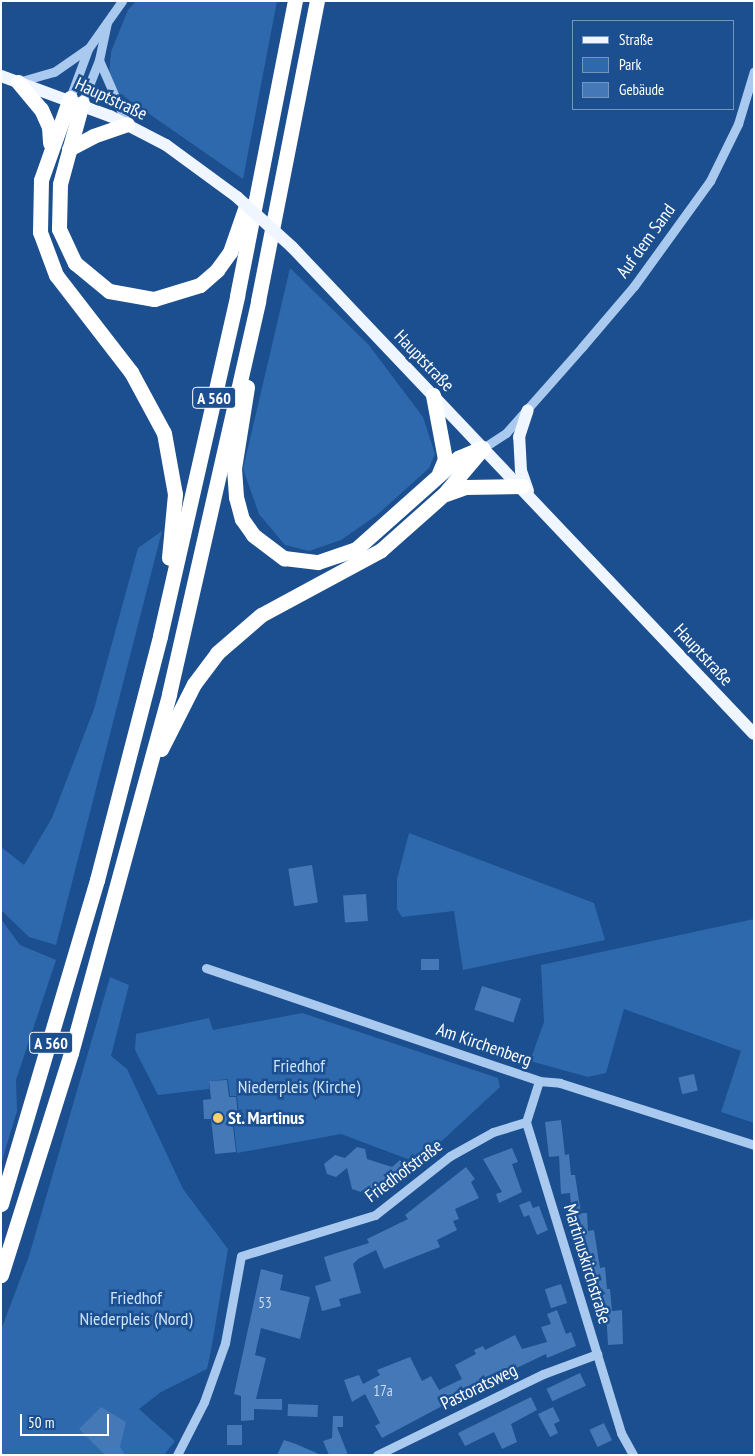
<!DOCTYPE html>
<html>
<head>
<meta charset="utf-8">
<style>
	body { margin:0 }
	#map { position:relative; width:755px; height:1456px; overflow:hidden; background:#1b4f8f; font-family:"PT Sans Narrow",sans-serif }
	div>[style] { position:absolute }
	[style*='--x'] { left:calc(var(--x)*1px); top:calc(var(--y)*1px); width:calc(var(--w)*1px); rotate:calc(var(--a)*1deg) }
	.green>* { inset:0; background:#2e69ad }
	.building>* { inset:0; background:#4478b7; transform-origin:0 0 }
	.minor>* { height:9px; margin:-4.5px; padding:0 4.5px; transform-origin:4.5px; border-radius:4.5px; background:#a9c9ee }
	.major>* { height:12px; margin:-6px; padding:0 6px; transform-origin:6px; border-radius:6px; background:#f0f6ff }
	.highway>* { height:15px; margin:-7.5px; padding:0 7.5px; transform-origin:7.5px; border-radius:7.5px; background:#fff }
	.major-bridge>* { height:12px; margin:-6px; padding:0 6px; transform-origin:6px; border-radius:6px; background:#f0f6ff }
	.dots>* { width:14px; height:14px; translate:-50% -50%; box-sizing:border-box; border:2px solid #1b4f8f; border-radius:50% }
	span { translate:-50% -50%; white-space:nowrap; text-align:center; line-height:1.15; -webkit-text-stroke:5px #1b4f8f; paint-order:stroke }
	.number-label { font-size:15px; color:#d0dded }
	.number-label span { -webkit-text-stroke-width:0 }
	.shield-label span { padding:1px 4px; background:#1b4f8f; border:1px solid; border-radius:4px; -webkit-text-stroke-width:0 }
	.shield-label { font-size:16px; color:#fff; font-weight:700 }
	.street-label { font-size:18px; color:#fff }
	.park-label { font-size:18px; color:#cfe3fa }
	.poi-label { font-size:18px; color:#fff; font-weight:700 }
	.left { translate:0 -50%; text-align:left }
	.frame { position:absolute; inset:0; border:2px solid #fff; pointer-events:none }
	.legend { position:absolute; left:572px; top:20px; width:162px; height:90px; box-sizing:border-box; background:#1b4f8f; border:1px solid #7695bc; margin:0; padding:6px 9px; list-style:none; font-size:15px; color:#fff }
	.legend li { display:flex; align-items:center; gap:10px; height:25px }
	.legend b { width:25px; border:1px solid #7695bc }
	.scale { position:absolute; left:20px; top:1414px; width:89px; height:22px; box-sizing:border-box; border:2px solid #fff; border-top:0; padding-left:6px; font-size:15px; line-height:18px; white-space:nowrap; color:#fff; -webkit-text-stroke:4px #1b4f8f; paint-order:stroke }
</style>
</head>
<body>
<div id="map">
	<div class="green">
		<i style="clip-path:polygon(136px 1px,277px 1px,243px 179px,119px 93px,109px 74px,111px 52px,128px 10px)"></i>
		<i style="clip-path:polygon(290px 268px,368px 344px,423px 417px,435px 454px,429px 468px,377px 515px,341px 540px,309px 551px,285px 545px,259px 514px,243px 469px)"></i>
		<i style="clip-path:polygon(162px 531px,56px 945px,29px 937px,1px 910px,1px 847px,24px 865px,52px 818px,94px 709px,138px 548px)"></i>
		<i style="clip-path:polygon(409px 833px,594px 903px,605px 940px,463px 970px,454px 911px,402px 917px,397px 909px,397px 879px)"></i>
		<i style="clip-path:polygon(1px 919px,20px 945px,56px 960px,16px 1080px,17px 1111px,1px 1164px)"></i>
		<i style="clip-path:polygon(754px 919px,754px 1123px,721px 1112px,741px 1051px,624px 1009px,606px 1073px,588px 1077px,530px 1061px,544px 1022px,541px 965px)"></i>
		<i style="clip-path:polygon(110px 977px,129px 985px,111px 1056px,127px 1069px,183px 1189px,228px 1249px,212px 1345px,207px 1369px,161px 1392px,139px 1409px,175px 1441px,164px 1455px,1px 1455px,1px 1330px,29px 1256px)"></i>
		<i style="clip-path:polygon(302px 1013px,498px 1078px,500px 1087px,418px 1163px,341px 1134px,237px 1153px,233px 1117px,239px 1117px,237px 1096px,230px 1096px,228px 1079px,209px 1081px,209px 1089px,158px 1095px,135px 1050px,136px 1034px,209px 1018px,213px 1030px)"></i>
	</div>
	<div class="building">
		<i style="left:312px;top:865px;width:38px;height:24px;rotate:81deg"></i>
		<i style="left:366px;top:894px;width:27px;height:23px;rotate:86deg"></i>
		<i style="left:439px;top:959px;width:11px;height:18px;rotate:90deg"></i>
		<i style="left:482px;top:986px;width:41px;height:25px;rotate:18deg"></i>
		<i style="left:694px;top:1074px;width:17px;height:16px;rotate:77deg"></i>
		<i style="clip-path:polygon(227px 1080px,229px 1097px,236px 1097px,238px 1116px,232px 1117px,236px 1152px,215px 1154px,211px 1119px,204px 1119px,203px 1100px,211px 1099px,209px 1081px)"></i>
		<i style="clip-path:polygon(561px 1120px,565px 1155px,569px 1154px,571px 1175px,575px 1175px,581px 1213px,587px 1213px,588px 1231px,573px 1232px,570px 1193px,561px 1194px,559px 1156px,549px 1157px,545px 1122px)"></i>
		<i style="clip-path:polygon(357px 1147px,365px 1149px,367px 1159px,392px 1167px,400px 1160px,407px 1168px,367px 1194px,352px 1189px,347px 1168px,336px 1177px,327px 1174px,324px 1164px,335px 1155px,345px 1158px)"></i>
		<i style="clip-path:polygon(512px 1148px,518px 1162px,512px 1164px,522px 1192px,499px 1203px,496px 1194px,502px 1192px,483px 1159px)"></i>
		<i style="clip-path:polygon(466px 1167px,475px 1179px,471px 1182px,479px 1198px,455px 1209px,459px 1219px,453px 1221px,457px 1230px,437px 1240px,440px 1247px,384px 1269px,376px 1250px,358px 1259px,353px 1264px,361px 1293px,339px 1299px,341px 1306px,322px 1311px,315px 1286px,331px 1281px,324px 1257px,369px 1243px,367px 1239px,408px 1219px,405px 1215px)"></i>
		<i style="clip-path:polygon(530px 1201px,533px 1208px,539px 1206px,548px 1230px,537px 1235px,529px 1215px,524px 1217px,519px 1205px)"></i>
		<i style="clip-path:polygon(594px 1230px,600px 1268px,605px 1267px,607px 1289px,610px 1289px,612px 1311px,622px 1310px,623px 1344px,608px 1345px,606px 1312px,600px 1313px,596px 1308px,593px 1269px,584px 1270px,581px 1232px)"></i>
		<i style="clip-path:polygon(261px 1269px,283px 1275px,280px 1290px,310px 1297px,300px 1339px,261px 1328px,255px 1355px,266px 1358px,256px 1399px,282px 1399px,282px 1410px,254px 1409px,254px 1420px,241px 1421px,241px 1396px,234px 1394px)"></i>
		<i style="left:561px;top:1284px;width:20px;height:17px;rotate:72deg"></i>
		<i style="clip-path:polygon(557px 1310px,566px 1334px,571px 1332px,576px 1346px,547px 1358px,546px 1354px,491px 1380px,382px 1438px,375px 1426px,380px 1423px,365px 1394px,352px 1402px,344px 1380px,359px 1375px,363px 1384px,380px 1375px,377px 1370px,410px 1357px,422px 1381px,431px 1376px,439px 1390px,462px 1379px,455px 1365px,476px 1354px,474px 1350px,483px 1346px,485px 1350px,515px 1335px,522px 1349px,547px 1342px,541px 1327px,551px 1324px,547px 1314px)"></i>
		<i style="left:580px;top:1373px;width:14px;height:37px;rotate:65deg"></i>
		<i style="clip-path:polygon(531px 1397px,537px 1410px,511px 1424px,517px 1442px,502px 1449px,494px 1432px,465px 1446px,458px 1433px)"></i>
		<i style="left:288px;top:1404px;width:30px;height:12px;rotate:2deg"></i>
		<i style="clip-path:polygon(101px 1407px,126px 1422px,120px 1447px,125px 1455px,105px 1455px,79px 1429px)"></i>
		<i style="clip-path:polygon(553px 1407px,560px 1421px,554px 1424px,558px 1433px,550px 1437px,538px 1414px)"></i>
		<i style="clip-path:polygon(333px 1416px,343px 1416px,343px 1427px,337px 1427px,348px 1455px,329px 1455px,323px 1441px,332px 1438px)"></i>
		<i style="left:604px;top:1423px;width:19px;height:16px;rotate:65deg"></i>
		<i style="left:227px;top:1425px;width:15px;height:20px"></i>
		<i style="clip-path:polygon(284px 1440px,296px 1444px,321px 1455px,277px 1455px)"></i>
	</div>
	<div class="minor">
		<i style="--x:99;--y:60;--w:70;--a:66.4"></i>
		<i style="--x:18;--y:82;--w:37;--a:-16"></i>
		<i style="--x:54;--y:72;--w:40;--a:-34.9"></i>
		<i style="--x:70;--y:98;--w:52;--a:-69.8"></i>
		<i style="--x:88;--y:49;--w:59;--a:-54.7"></i>
		<i style="--x:82;--y:103;--w:46;--a:-68.4"></i>
		<i style="--x:99;--y:60;--w:38;--a:-78"></i>
		<i style="--x:483;--y:448;--w:27;--a:-33"></i>
		<i style="--x:506;--y:433;--w:115;--a:-48.5"></i>
		<i style="--x:582;--y:347;--w:80;--a:-49.6"></i>
		<i style="--x:634;--y:286;--w:130;--a:-54.1"></i>
		<i style="--x:710;--y:181;--w:64;--a:-63.8"></i>
		<i style="--x:738;--y:124;--w:55;--a:-73.2"></i>
		<i style="--x:206;--y:968;--w:352;--a:18.7"></i>
		<i style="--x:539;--y:1081;--w:21;--a:5"></i>
		<i style="--x:560;--y:1083;--w:204;--a:17.7"></i>
		<i style="--x:539;--y:1081;--w:43;--a:107.6"></i>
		<i style="--x:526;--y:1122;--w:325;--a:73"></i>
		<i style="--x:621;--y:1433;--w:25;--a:61"></i>
		<i style="--x:177;--y:1455;--w:59;--a:-63"></i>
		<i style="--x:204;--y:1402;--w:63;--a:-70.4"></i>
		<i style="--x:225;--y:1343;--w:88;--a:-79.6"></i>
		<i style="--x:241;--y:1256;--w:140;--a:-17"></i>
		<i style="--x:375;--y:1215;--w:95;--a:-38.2"></i>
		<i style="--x:450;--y:1156;--w:49;--a:-29.2"></i>
		<i style="--x:493;--y:1132;--w:34;--a:-17"></i>
		<i style="--x:377;--y:1455;--w:185;--a:-26"></i>
		<i style="--x:543;--y:1374;--w:58;--a:-20.3"></i>
	</div>
	<div class="major">
		<i style="--x:1;--y:76;--w:116;--a:20.2"></i>
		<i style="--x:110;--y:116;--w:63;--a:27.4"></i>
		<i style="--x:166;--y:145;--w:88;--a:36.2"></i>
		<i style="--x:292;--y:247;--w:671;--a:46.51"></i>
		<i style="--x:528;--y:491;--w:21;--a:-109"></i>
		<i style="--x:521;--y:471;--w:34;--a:-93"></i>
		<i style="--x:519;--y:437;--w:28;--a:-72"></i>
	</div>
	<div class="highway">
		<i style="--x:18;--y:82;--w:35;--a:50"></i>
		<i style="--x:41;--y:109;--w:20;--a:66"></i>
		<i style="--x:49;--y:127;--w:16;--a:86"></i>
		<i style="--x:70;--y:98;--w:87;--a:109.5"></i>
		<i style="--x:41;--y:180;--w:52;--a:91.1"></i>
		<i style="--x:40;--y:232;--w:46;--a:69.6"></i>
		<i style="--x:56;--y:275;--w:123;--a:52.3"></i>
		<i style="--x:131;--y:372;--w:69;--a:61.6"></i>
		<i style="--x:164;--y:433;--w:62;--a:79.8"></i>
		<i style="--x:175;--y:494;--w:64;--a:95.4"></i>
		<i style="--x:82;--y:103;--w:84;--a:105.2"></i>
		<i style="--x:60;--y:184;--w:45;--a:91.3"></i>
		<i style="--x:59;--y:229;--w:38;--a:65"></i>
		<i style="--x:75;--y:263;--w:44;--a:39.5"></i>
		<i style="--x:109;--y:291;--w:46;--a:10.1"></i>
		<i style="--x:154;--y:299;--w:48;--a:-16.9"></i>
		<i style="--x:200;--y:285;--w:23;--a:-41"></i>
		<i style="--x:217;--y:270;--w:22;--a:-54"></i>
		<i style="--x:230;--y:252;--w:49;--a:-70.8"></i>
		<i style="--x:69;--y:149;--w:27;--a:-28"></i>
		<i style="--x:93;--y:136;--w:36;--a:-19"></i>
		<i style="--x:247;--y:387;--w:82;--a:99.1"></i>
		<i style="--x:234;--y:468;--w:29;--a:86"></i>
		<i style="--x:236;--y:497;--w:23;--a:75"></i>
		<i style="--x:242;--y:519;--w:19;--a:55"></i>
		<i style="--x:253;--y:535;--w:39;--a:37"></i>
		<i style="--x:284;--y:558;--w:34;--a:7"></i>
		<i style="--x:318;--y:562;--w:40;--a:-18.9"></i>
		<i style="--x:356;--y:549;--w:137;--a:-41.7"></i>
		<i style="--x:458;--y:458;--w:26;--a:-23"></i>
		<i style="--x:433;--y:395;--w:65;--a:79.4"></i>
		<i style="--x:445;--y:459;--w:15;--a:113"></i>
		<i style="--x:446;--y:494;--w:20;--a:-20"></i>
		<i style="--x:465;--y:487;--w:57;--a:-1"></i>
		<i style="--x:161;--y:749;--w:73;--a:-63.1"></i>
		<i style="--x:194;--y:684;--w:39;--a:-53"></i>
		<i style="--x:217;--y:653;--w:58;--a:-40.8"></i>
		<i style="--x:261;--y:615;--w:136;--a:-28.4"></i>
		<i style="--x:381;--y:550;--w:84;--a:-41.6"></i>
		<i style="--x:444;--y:494;--w:60;--a:-49.7"></i>
		<i style="--x:1;--y:1204;--w:338;--a:-73.5"></i>
		<i style="--x:97;--y:880;--w:252;--a:-75.5"></i>
		<i style="--x:160;--y:636;--w:349;--a:-77.2"></i>
		<i style="--x:237;--y:296;--w:301;--a:-78.9"></i>
		<i style="--x:1;--y:1275;--w:233;--a:-72.5"></i>
		<i style="--x:71;--y:1053;--w:372;--a:-74.7"></i>
		<i style="--x:169;--y:694;--w:403;--a:-77.2"></i>
		<i style="--x:258;--y:301;--w:306;--a:-78.9"></i>
	</div>
	<div class="major-bridge">
		<i style="--x:237;--y:197;--w:74;--a:42.3"></i>
	</div>
	<div class="dots">
		<i style="left:218px;top:1118px;background:#ffd166"></i>
	</div>
	<div class="number-label">
		<span style="left:265px;top:1303px">53</span>
		<span style="left:383px;top:1391px">17a</span>
	</div>
	<div class="shield-label">
		<span style="left:214px;top:398px">A 560</span>
		<span style="left:51px;top:1043px">A 560</span>
	</div>
	<div class="street-label">
		<span style="left:111px;top:99px;rotate:25deg">Hauptstraße</span>
		<span style="left:646px;top:241px;rotate:-54deg">Auf dem Sand</span>
		<span style="left:424px;top:361px;rotate:46deg">Hauptstraße</span>
		<span style="left:703px;top:655px;rotate:47deg">Hauptstraße</span>
		<span style="left:484px;top:1045px;rotate:19deg">Am Kirchenberg</span>
		<span style="left:404px;top:1171px;rotate:-37deg">Friedhofstraße</span>
		<span style="left:587px;top:1264px;rotate:73deg">Martinuskirchstraße</span>
		<span style="left:479px;top:1387px;rotate:-26deg">Pastoratsweg</span>
	</div>
	<div class="park-label">
		<span style="left:299px;top:1077px">Friedhof<br>Niederpleis (Kirche)</span>
		<span style="left:136px;top:1309px">Friedhof<br>Niederpleis (Nord)</span>
	</div>
	<div class="poi-label">
		<span class="left" style="left:228px;top:1118px">St. Martinus</span>
	</div>
	<div class="frame"></div>
	<ul class="legend">
	<li><b style="height:6px;background:#f0f6ff"></b>Straße</li>
	<li><b style="height:14px;background:#2e69ad"></b>Park</li>
	<li><b style="height:14px;background:#4478b7"></b>Gebäude</li>
	</ul>
	<div class="scale">50 m</div>
</div>
</body>
</html>
